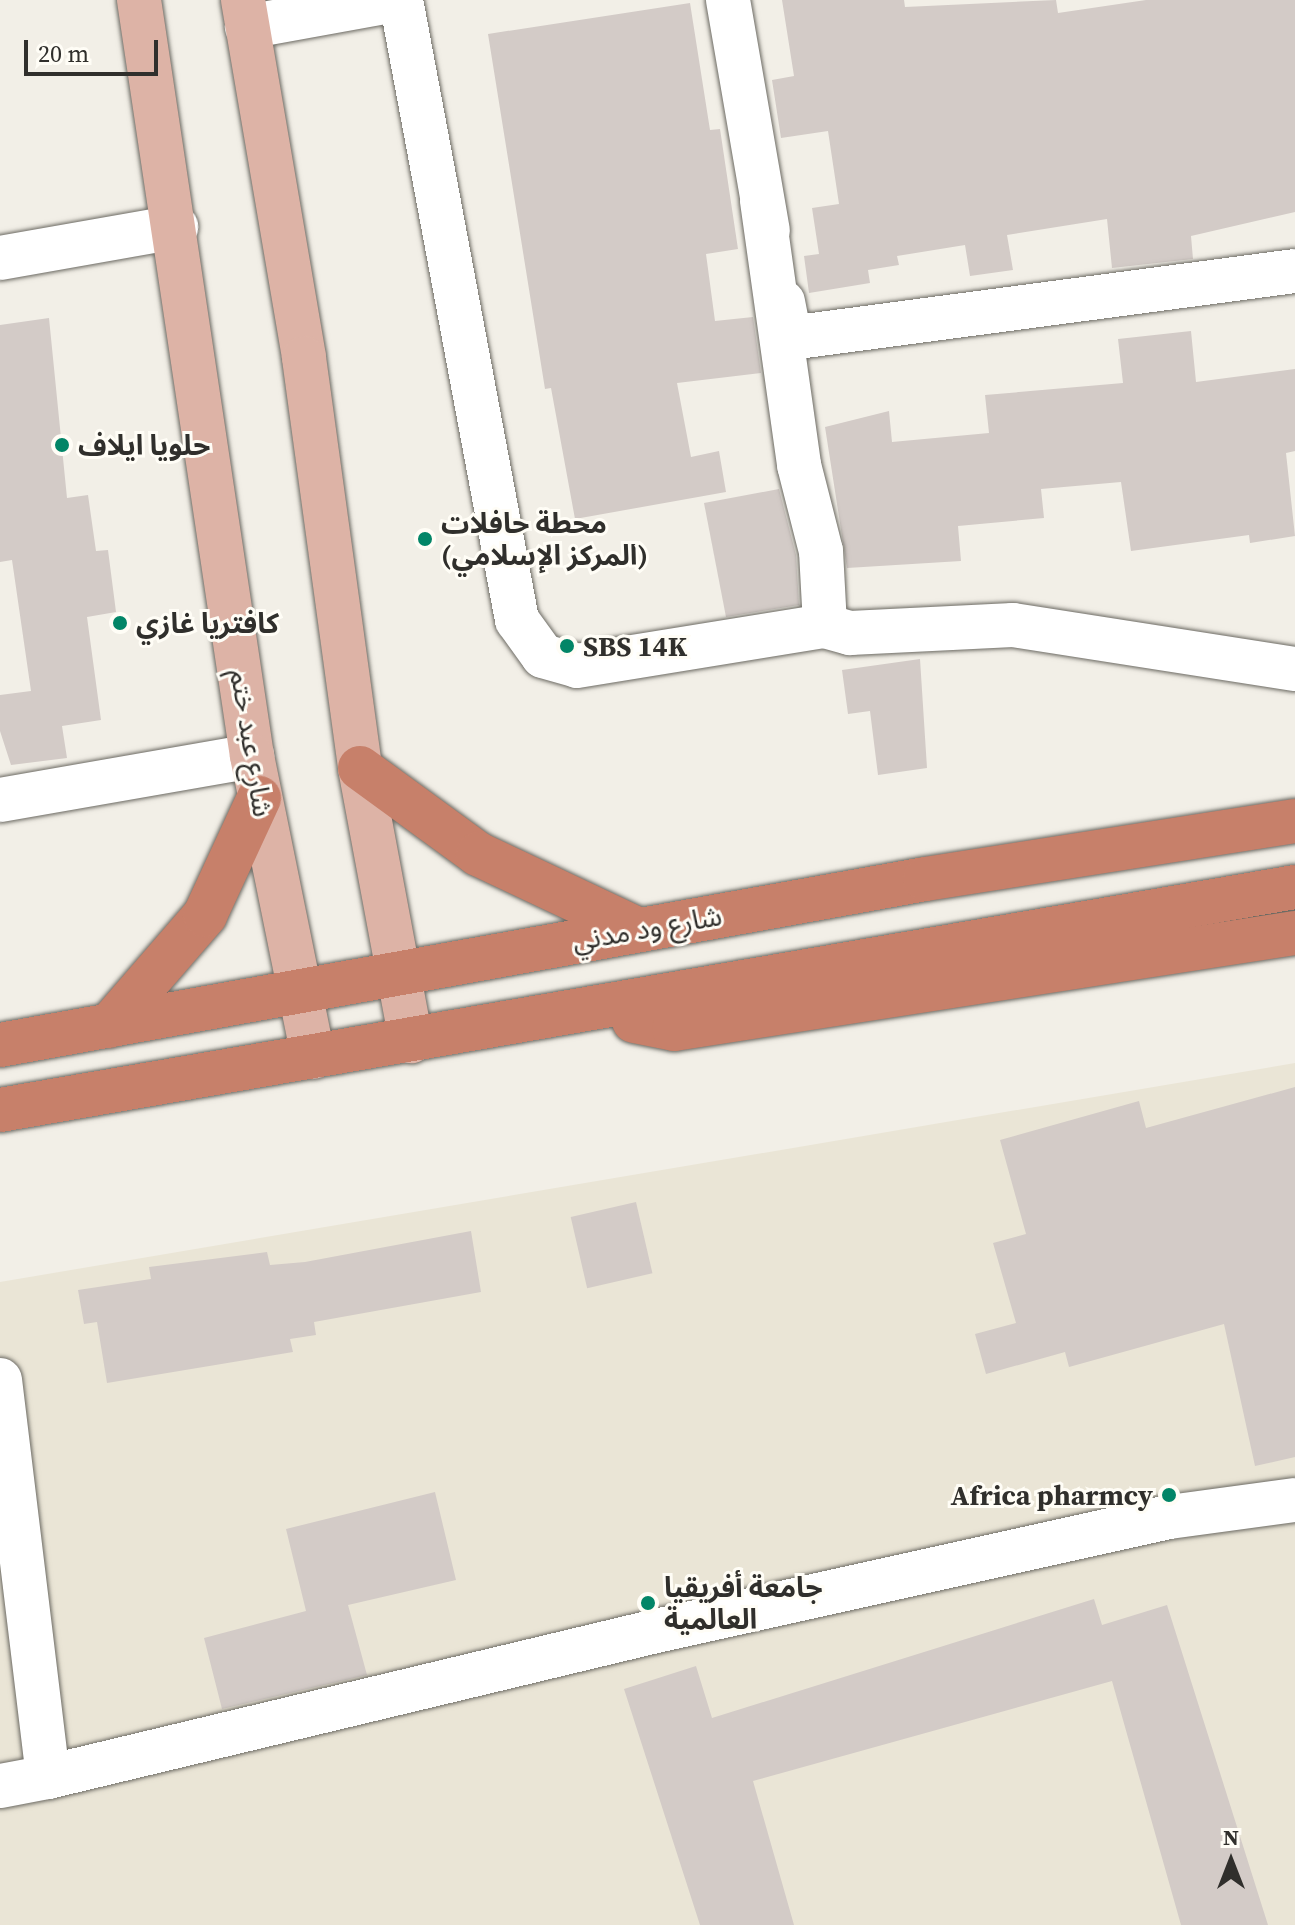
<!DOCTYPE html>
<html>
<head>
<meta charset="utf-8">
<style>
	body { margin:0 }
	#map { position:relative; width:1295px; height:1925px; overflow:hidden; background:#f2efe7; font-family:"Source Serif 4","Noto Sans Arabic",serif }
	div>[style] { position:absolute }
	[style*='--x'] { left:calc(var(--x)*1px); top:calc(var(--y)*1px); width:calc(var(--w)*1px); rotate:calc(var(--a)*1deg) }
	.built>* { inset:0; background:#eae5d6 }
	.building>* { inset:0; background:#d3cbc7; transform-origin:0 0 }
	.roads { filter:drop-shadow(0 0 2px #6c6a63) drop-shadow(0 0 2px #6c6a63) }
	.minor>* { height:44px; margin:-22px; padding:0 22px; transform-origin:22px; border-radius:22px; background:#fff }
	.major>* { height:44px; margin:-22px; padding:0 22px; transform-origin:22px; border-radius:22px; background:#ddb3a6 }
	.highway>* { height:44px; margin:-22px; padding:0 22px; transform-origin:22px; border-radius:22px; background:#c7806a }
	.dots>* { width:22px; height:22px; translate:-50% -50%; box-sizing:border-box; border:4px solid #fffdf6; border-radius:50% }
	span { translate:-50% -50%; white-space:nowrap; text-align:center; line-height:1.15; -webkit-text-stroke:6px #fffdf6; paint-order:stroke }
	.poi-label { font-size:28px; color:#302f2c; font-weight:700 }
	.left { translate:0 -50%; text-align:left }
	.right { translate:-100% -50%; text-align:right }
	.street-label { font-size:28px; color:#302f2c }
	.north { position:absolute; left:1191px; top:1821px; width:80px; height:80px; -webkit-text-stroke:6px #fffdf6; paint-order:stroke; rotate:0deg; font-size:22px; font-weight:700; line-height:32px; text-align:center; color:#302f2c }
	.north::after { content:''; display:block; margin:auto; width:28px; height:36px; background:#302f2c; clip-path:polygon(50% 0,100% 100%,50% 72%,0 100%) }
	.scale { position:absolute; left:24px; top:40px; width:134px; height:36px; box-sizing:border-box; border:4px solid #302f2c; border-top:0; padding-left:10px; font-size:24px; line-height:28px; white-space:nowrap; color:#302f2c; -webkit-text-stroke:6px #fffdf6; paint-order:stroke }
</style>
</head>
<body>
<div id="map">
	<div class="built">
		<i style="clip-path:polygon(1295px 1063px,1295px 1925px,0 1925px,0 1282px)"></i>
	</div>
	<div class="building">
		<i style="clip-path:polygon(782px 0,904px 0,905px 7px,1056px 0,1058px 13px,1146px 0,1295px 0,1295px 212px,1191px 236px,1193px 259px,1112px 268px,1107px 219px,1007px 235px,1013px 270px,970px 276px,965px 245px,897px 256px,899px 265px,868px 270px,870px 283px,809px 293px,804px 256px,819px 254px,812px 208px,839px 204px,828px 131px,781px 138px,772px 80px,794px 76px)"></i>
		<i style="clip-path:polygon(690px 3px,710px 130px,720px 129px,738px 249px,706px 254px,715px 321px,753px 317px,761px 373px,677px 383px,691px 457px,719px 451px,726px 492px,575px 519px,551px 388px,545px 389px,488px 34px)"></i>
		<i style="clip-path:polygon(49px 318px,67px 498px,88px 495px,96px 551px,108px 550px,116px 612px,87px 617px,101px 720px,62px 726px,67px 758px,11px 765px,0 731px,0 695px,31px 691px,12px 560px,0 562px,0 325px)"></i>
		<i style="clip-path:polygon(1191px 331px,1196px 382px,1295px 369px,1295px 451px,1286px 453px,1295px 536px,1250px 543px,1249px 535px,1131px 551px,1121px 482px,1041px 489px,1044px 518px,958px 526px,961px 561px,847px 568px,825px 427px,889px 411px,892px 442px,989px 433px,985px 395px,1123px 383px,1118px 339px)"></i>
		<i style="clip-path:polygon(779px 489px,796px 555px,799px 605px,726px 617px,704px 503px)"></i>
		<i style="clip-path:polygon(920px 659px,927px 768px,878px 775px,870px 711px,848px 714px,842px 670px)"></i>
		<i style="clip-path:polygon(1295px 1087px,1295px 1457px,1255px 1466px,1224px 1324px,1069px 1367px,1065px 1352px,986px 1374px,975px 1334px,1016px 1323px,993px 1243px,1026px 1234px,1000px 1140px,1139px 1101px,1146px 1128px)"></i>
		<i style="left:636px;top:1202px;width:73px;height:67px;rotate:77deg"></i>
		<i style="clip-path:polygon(471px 1231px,481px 1292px,314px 1322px,316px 1335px,290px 1339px,293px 1352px,107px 1383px,97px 1322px,84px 1324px,78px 1290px,151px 1279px,149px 1267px,267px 1252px,270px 1265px,305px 1262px)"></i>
		<i style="clip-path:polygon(435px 1492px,456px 1580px,348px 1605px,367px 1675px,222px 1709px,204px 1638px,306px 1611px,286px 1529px)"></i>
		<i style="clip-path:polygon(1094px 1599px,1102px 1625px,1167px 1605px,1268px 1925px,1181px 1925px,1112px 1681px,753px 1781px,794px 1925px,700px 1925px,624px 1689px,696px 1666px,712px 1718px)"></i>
	</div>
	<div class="roads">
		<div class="minor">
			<i style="--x:401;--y:0;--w:631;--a:79.4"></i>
			<i style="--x:517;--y:620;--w:44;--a:54.2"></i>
			<i style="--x:543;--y:656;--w:35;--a:16"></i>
			<i style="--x:577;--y:666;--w:251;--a:-9.2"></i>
			<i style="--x:728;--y:0;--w:234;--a:80.2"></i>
			<i style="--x:247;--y:27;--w:151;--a:-10.3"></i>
			<i style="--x:762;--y:201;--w:267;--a:82"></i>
			<i style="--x:799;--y:465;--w:89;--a:75.7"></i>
			<i style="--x:821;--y:551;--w:75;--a:86.9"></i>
			<i style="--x:825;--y:626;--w:26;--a:16"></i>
			<i style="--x:850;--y:633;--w:163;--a:-2.8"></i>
			<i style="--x:1013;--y:625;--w:285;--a:8.9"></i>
			<i style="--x:0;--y:258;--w:179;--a:-10"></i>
			<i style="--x:783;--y:302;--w:37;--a:79"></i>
			<i style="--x:790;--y:338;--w:509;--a:-7.56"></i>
			<i style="--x:0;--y:800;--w:256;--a:-9.9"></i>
			<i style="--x:0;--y:1380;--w:400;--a:83.1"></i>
			<i style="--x:48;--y:1777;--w:49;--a:169.4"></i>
			<i style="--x:48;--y:1777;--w:625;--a:-13.5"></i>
			<i style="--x:656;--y:1631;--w:526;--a:-12.53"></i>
			<i style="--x:1169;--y:1517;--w:127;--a:-7.7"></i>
		</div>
		<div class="major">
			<i style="--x:139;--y:0;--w:764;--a:81.5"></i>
			<i style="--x:252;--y:756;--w:307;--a:78.5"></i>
			<i style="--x:243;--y:0;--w:363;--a:80.3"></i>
			<i style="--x:304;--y:358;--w:414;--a:82.2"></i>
			<i style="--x:360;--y:768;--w:278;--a:79.4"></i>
		</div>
		<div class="highway">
			<i style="--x:360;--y:768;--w:146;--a:36.1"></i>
			<i style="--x:478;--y:854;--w:178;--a:25.3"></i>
			<i style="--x:634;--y:1021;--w:41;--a:11.3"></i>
			<i style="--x:674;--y:1029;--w:628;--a:-8.79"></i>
			<i style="--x:109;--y:1026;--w:147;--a:-49.1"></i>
			<i style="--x:205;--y:915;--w:129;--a:-65.2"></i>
			<i style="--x:0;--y:1045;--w:940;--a:-10.17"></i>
			<i style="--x:925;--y:879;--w:375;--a:-8.9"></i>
			<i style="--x:0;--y:1110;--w:1314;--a:-9.77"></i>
		</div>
	</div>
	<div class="dots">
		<i style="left:62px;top:445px;background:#028567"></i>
		<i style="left:425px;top:539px;background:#028567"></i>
		<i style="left:120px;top:623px;background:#028567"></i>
		<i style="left:567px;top:646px;background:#028567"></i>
		<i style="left:1169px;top:1495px;background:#028567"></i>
		<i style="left:648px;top:1603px;background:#028567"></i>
	</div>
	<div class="poi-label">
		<span class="left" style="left:78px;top:445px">حلويا ايلاف</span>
		<span class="left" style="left:441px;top:539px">محطة حافلات<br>(المركز الإسلامي)</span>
		<span class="left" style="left:136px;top:623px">كافتريا غازي</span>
		<span class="left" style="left:583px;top:646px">SBS 14K</span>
		<span class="right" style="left:1153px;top:1495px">Africa pharmcy</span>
		<span class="left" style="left:664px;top:1603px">جامعة أفريقيا<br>العالمية</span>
	</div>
	<div class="street-label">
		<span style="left:252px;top:743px;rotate:81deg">شارع عبد ختم</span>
		<span style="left:647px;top:928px;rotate:-10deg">شارع ود مدني</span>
	</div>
	<div class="north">N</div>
	<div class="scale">20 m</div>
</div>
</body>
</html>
